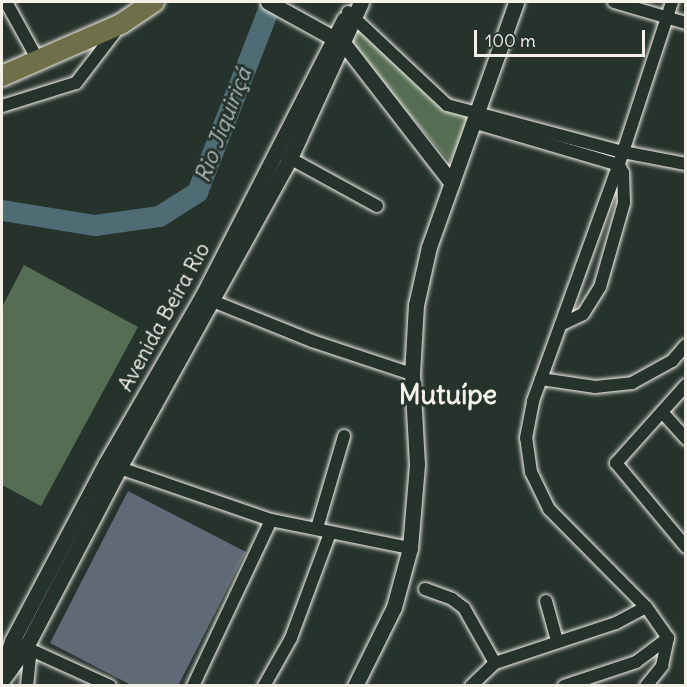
<!DOCTYPE html>
<html>
<head>
<meta charset="utf-8">
<style>
	body { margin:0 }
	#map { position:relative; width:687px; height:687px; overflow:hidden; background:#26332d; font-family:Delius,sans-serif }
	div>[style] { position:absolute }
	[style*='--x'] { left:calc(var(--x)*1px); top:calc(var(--y)*1px); width:calc(var(--w)*1px); rotate:calc(var(--a)*1deg) }
	.green>* { inset:0; background:#556d53 }
	.river>* { height:21px; margin:-10.5px; padding:0 10.5px; transform-origin:10.5px; border-radius:10.5px; background:#4f6c75 }
	.building>* { inset:0; background:#606976 }
	.roads { filter:drop-shadow(0 0 2px #f4f1e8) drop-shadow(0 0 2px #f4f1e8) }
	.minor>* { height:12px; margin:-6px; padding:0 6px; transform-origin:6px; border-radius:6px; background:#26332d }
	.tertiary>* { height:15px; margin:-7.5px; padding:0 7.5px; transform-origin:7.5px; border-radius:7.5px; background:#26332d }
	.primary>* { height:20px; margin:-10px; padding:0 10px; transform-origin:10px; border-radius:10px; background:#6f704a }
	span { translate:-50% -50%; white-space:nowrap; text-align:center; line-height:1.15; -webkit-text-stroke:6px #26332d; paint-order:stroke }
	.street-label { font-size:21px; color:#f4f1e8 }
	.water-label { font-size:22px; color:#b2bcba; font-style:italic }
	.district-label { font-size:27px; color:#f4f1e8; font-weight:700 }
	.frame { position:absolute; inset:0; border:3px solid #f4f1e8; pointer-events:none }
	.scale { position:absolute; left:474px; top:30px; width:171px; height:27px; box-sizing:border-box; border:3px solid #f4f1e8; border-top:0; padding-left:8px; font-size:18px; line-height:21px; white-space:nowrap; color:#f4f1e8; -webkit-text-stroke:4px #26332d; paint-order:stroke }
</style>
</head>
<body>
<div id="map">
	<div class="green">
		<i style="clip-path:polygon(357px 24px,445px 108px,472px 117px,450px 162px,349px 44px)"></i>
		<i style="clip-path:polygon(24px 265px,138px 327px,41px 506px,2px 485px,2px 307px)"></i>
	</div>
	<div class="river">
		<i style="--x:2;--y:210;--w:94;--a:9.2"></i>
		<i style="--x:95;--y:225;--w:65;--a:-8"></i>
		<i style="--x:159;--y:216;--w:45;--a:-32.3"></i>
		<i style="--x:197;--y:192;--w:204;--a:-68.7"></i>
	</div>
	<div class="building">
		<i style="clip-path:polygon(128px 491px,246px 552px,178px 686px,133px 686px,50px 643px)"></i>
	</div>
	<div class="roads">
		<div class="minor">
			<i style="--x:6;--y:2;--w:66;--a:61.1"></i>
			<i style="--x:614;--y:2;--w:75;--a:16.3"></i>
			<i style="--x:348;--y:12;--w:136;--a:43.2"></i>
			<i style="--x:447;--y:105;--w:182;--a:15"></i>
			<i style="--x:623;--y:152;--w:64;--a:10.8"></i>
			<i style="--x:2;--y:106;--w:77;--a:-17.3"></i>
			<i style="--x:76;--y:83;--w:71;--a:-52.5"></i>
			<i style="--x:476;--y:123;--w:149;--a:16.4"></i>
			<i style="--x:619;--y:165;--w:9;--a:63"></i>
			<i style="--x:623;--y:173;--w:30;--a:88"></i>
			<i style="--x:624;--y:203;--w:87;--a:105.9"></i>
			<i style="--x:600;--y:287;--w:32;--a:122"></i>
			<i style="--x:583;--y:314;--w:25;--a:154"></i>
			<i style="--x:284;--y:155;--w:106;--a:28.7"></i>
			<i style="--x:205;--y:298;--w:115;--a:21.9"></i>
			<i style="--x:312;--y:341;--w:105;--a:18.3"></i>
			<i style="--x:541;--y:379;--w:55;--a:8.4"></i>
			<i style="--x:595;--y:387;--w:37;--a:-6"></i>
			<i style="--x:632;--y:383;--w:46;--a:-28.8"></i>
			<i style="--x:672;--y:361;--w:21;--a:-49"></i>
			<i style="--x:686;--y:385;--w:105;--a:131.9"></i>
			<i style="--x:616;--y:463;--w:109;--a:50.2"></i>
			<i style="--x:662;--y:412;--w:36;--a:48"></i>
			<i style="--x:111;--y:465;--w:169;--a:19"></i>
			<i style="--x:271;--y:520;--w:142;--a:11.4"></i>
			<i style="--x:317;--y:528;--w:96;--a:-73.6"></i>
			<i style="--x:425;--y:589;--w:29;--a:20"></i>
			<i style="--x:452;--y:599;--w:15;--a:37"></i>
			<i style="--x:464;--y:608;--w:63;--a:60.6"></i>
			<i style="--x:495;--y:663;--w:127;--a:-18.3"></i>
			<i style="--x:616;--y:623;--w:34;--a:-28"></i>
			<i style="--x:546;--y:601;--w:41;--a:74.6"></i>
			<i style="--x:18;--y:644;--w:101;--a:24.5"></i>
			<i style="--x:27;--y:686;--w:37;--a:-84"></i>
			<i style="--x:193;--y:686;--w:183;--a:-64.8"></i>
			<i style="--x:264;--y:686;--w:55;--a:-60.6"></i>
			<i style="--x:291;--y:638;--w:112;--a:-69.6"></i>
			<i style="--x:471;--y:686;--w:33;--a:-44"></i>
			<i style="--x:564;--y:686;--w:76;--a:-18.4"></i>
			<i style="--x:636;--y:662;--w:40;--a:-37"></i>
			<i style="--x:646;--y:686;--w:26;--a:-51"></i>
			<i style="--x:662;--y:666;--w:29;--a:-78"></i>
			<i style="--x:668;--y:638;--w:38;--a:-125"></i>
			<i style="--x:646;--y:607;--w:138;--a:-134.7"></i>
			<i style="--x:549;--y:509;--w:41;--a:-115.9"></i>
			<i style="--x:531;--y:472;--w:34;--a:-98"></i>
			<i style="--x:526;--y:438;--w:38;--a:-79"></i>
			<i style="--x:533;--y:401;--w:265;--a:-70.1"></i>
			<i style="--x:623;--y:152;--w:158;--a:-71.9"></i>
		</div>
		<div class="tertiary">
			<i style="--x:268;--y:2;--w:87;--a:28.9"></i>
			<i style="--x:344;--y:44;--w:176;--a:52.2"></i>
			<i style="--x:2;--y:669;--w:30;--a:-70"></i>
			<i style="--x:12;--y:641;--w:201;--a:-62.2"></i>
			<i style="--x:106;--y:463;--w:192;--a:-60"></i>
			<i style="--x:202;--y:297;--w:312;--a:-62.9"></i>
			<i style="--x:2;--y:680;--w:41;--a:-54"></i>
			<i style="--x:26;--y:647;--w:202;--a:-62.5"></i>
			<i style="--x:119;--y:468;--w:354;--a:-61.1"></i>
			<i style="--x:290;--y:158;--w:171;--a:-65.5"></i>
			<i style="--x:355;--y:686;--w:88;--a:-63.7"></i>
			<i style="--x:394;--y:607;--w:61;--a:-74.8"></i>
			<i style="--x:410;--y:548;--w:84;--a:-85.2"></i>
			<i style="--x:417;--y:464;--w:90;--a:-93.2"></i>
			<i style="--x:412;--y:374;--w:69;--a:-86.7"></i>
			<i style="--x:416;--y:305;--w:59;--a:-77.4"></i>
			<i style="--x:429;--y:247;--w:260;--a:-70.4"></i>
		</div>
		<div class="primary">
			<i style="--x:2;--y:76;--w:130;--a:-23.6"></i>
			<i style="--x:121;--y:24;--w:40;--a:-34"></i>
		</div>
	</div>
	<div class="street-label">
		<span style="left:164px;top:317px;rotate:-61deg">Avenida Beira Rio</span>
	</div>
	<div class="water-label">
		<span style="left:223px;top:125px;rotate:-69deg">Rio Jiquiriçá</span>
	</div>
	<div class="district-label">
		<span style="left:448px;top:395px">Mutuípe</span>
	</div>
	<div class="frame"></div>
	<div class="scale">100 m</div>
</div>
</body>
</html>
